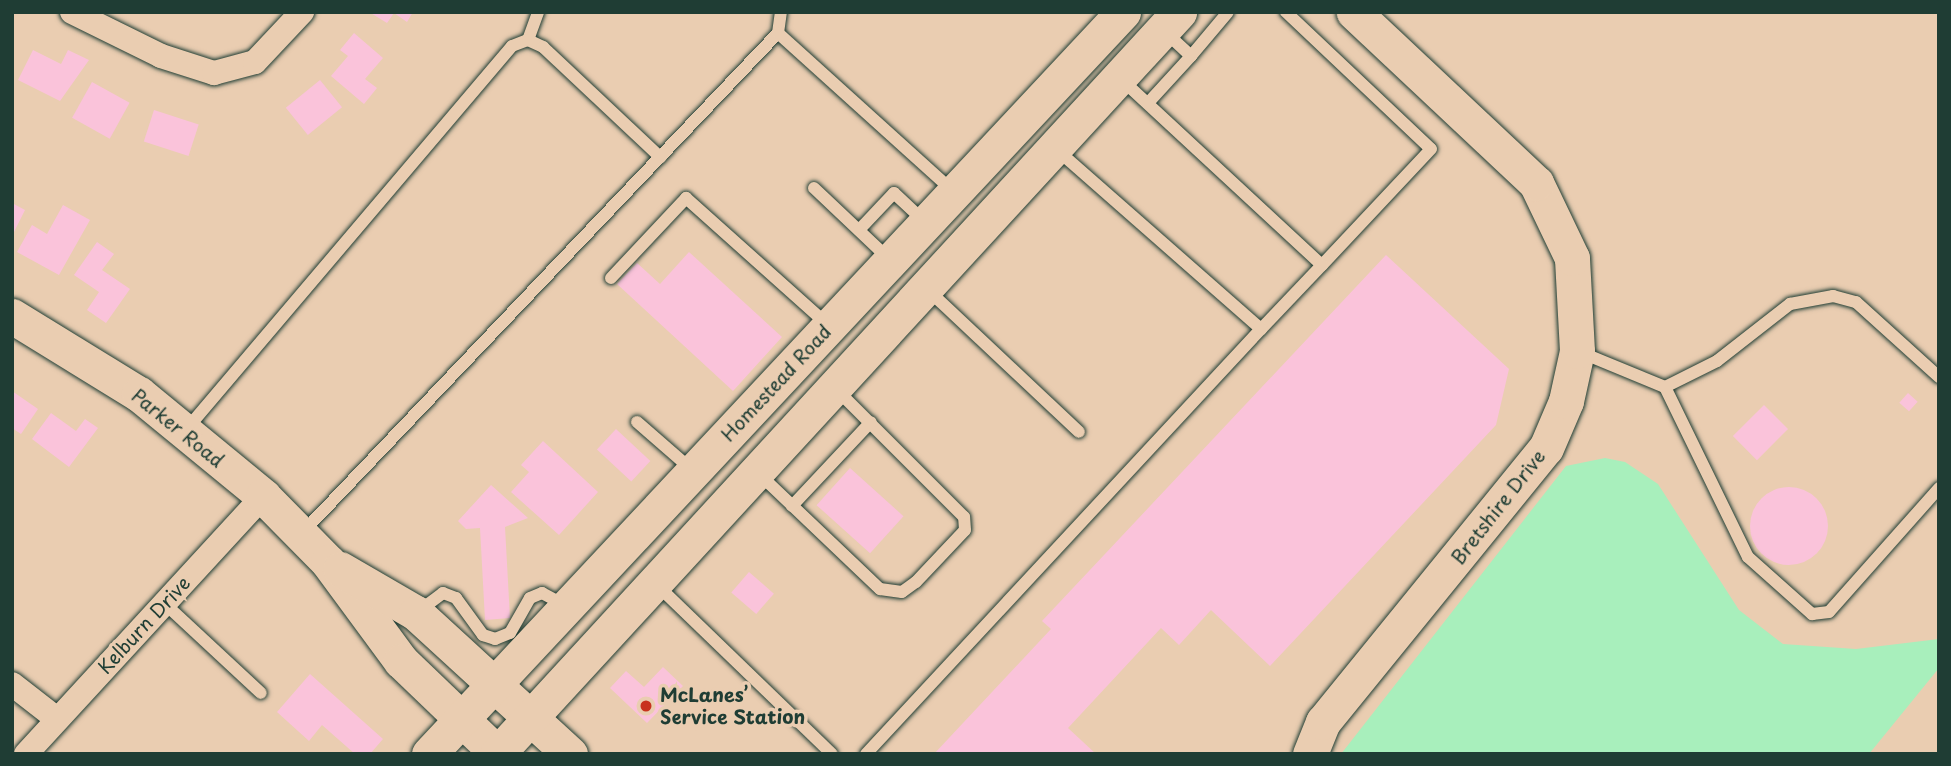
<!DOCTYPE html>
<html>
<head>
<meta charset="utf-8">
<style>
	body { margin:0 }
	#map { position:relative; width:1951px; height:766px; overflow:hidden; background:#eacdb1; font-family:"Playpen Sans",sans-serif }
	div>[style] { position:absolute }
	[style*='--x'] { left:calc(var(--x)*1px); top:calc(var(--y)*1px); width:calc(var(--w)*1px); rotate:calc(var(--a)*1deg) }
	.green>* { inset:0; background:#a8efbc }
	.building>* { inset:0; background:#fac3da; transform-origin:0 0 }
	.round { border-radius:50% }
	.roads { filter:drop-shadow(0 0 2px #1f3d34) drop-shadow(0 0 2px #1f3d34) }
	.lane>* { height:12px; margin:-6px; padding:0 6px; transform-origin:6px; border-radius:6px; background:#eacdb1 }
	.street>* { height:24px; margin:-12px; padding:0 12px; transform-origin:12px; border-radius:12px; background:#eacdb1 }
	.secondary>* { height:35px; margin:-17.5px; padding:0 17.5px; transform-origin:17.5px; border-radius:17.5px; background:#eacdb1 }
	.dots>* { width:19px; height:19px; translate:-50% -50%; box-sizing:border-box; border:4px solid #eacdb1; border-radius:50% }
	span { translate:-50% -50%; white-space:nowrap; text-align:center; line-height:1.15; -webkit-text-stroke:7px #eacdb1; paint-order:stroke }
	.street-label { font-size:19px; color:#1f3d34 }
	.poi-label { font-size:19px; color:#1f3d34; font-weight:700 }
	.left { translate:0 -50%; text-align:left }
	.frame { position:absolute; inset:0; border:14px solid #1f3d34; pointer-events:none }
</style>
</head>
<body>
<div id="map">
	<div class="green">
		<i style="clip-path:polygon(1605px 458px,1625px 462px,1658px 484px,1739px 610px,1783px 644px,1856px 649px,1939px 639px,1939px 668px,1869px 754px,1341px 754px,1566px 466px)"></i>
	</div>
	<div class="building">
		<i style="clip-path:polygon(369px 12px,413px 12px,407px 22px,394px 13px,387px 23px)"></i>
		<i style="clip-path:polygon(354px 33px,383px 58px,365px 79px,377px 88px,364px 104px,331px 76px,348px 56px,340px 50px)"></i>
		<i style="clip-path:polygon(33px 50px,61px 64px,68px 50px,89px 60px,60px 101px,18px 80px)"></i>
		<i style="left:320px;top:80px;width:35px;height:44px;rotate:51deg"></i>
		<i style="left:92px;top:82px;width:43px;height:41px;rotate:29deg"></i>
		<i style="left:154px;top:110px;width:47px;height:33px;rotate:18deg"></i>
		<i style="clip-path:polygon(12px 203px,25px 210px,12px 236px)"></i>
		<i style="clip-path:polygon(63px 205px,90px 220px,59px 275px,17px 252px,32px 225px,47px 234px)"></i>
		<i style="clip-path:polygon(97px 242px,114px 254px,102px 270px,130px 289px,106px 323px,87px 310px,99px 292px,74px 275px)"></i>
		<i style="clip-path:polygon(689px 252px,782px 337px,733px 391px,617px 284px,637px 263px,660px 284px)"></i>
		<i style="clip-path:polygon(1386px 255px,1509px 369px,1496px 425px,1270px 666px,1211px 610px,1179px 645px,1161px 628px,1068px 728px,1096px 754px,934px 754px,1051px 629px,1042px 621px)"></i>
		<i style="clip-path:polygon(12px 391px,38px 409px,21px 434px,12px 428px)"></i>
		<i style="left:1908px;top:393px;width:13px;height:13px;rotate:42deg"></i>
		<i style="left:1764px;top:405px;width:34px;height:44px;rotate:45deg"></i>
		<i style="clip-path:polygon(51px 413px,76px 431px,85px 419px,98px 428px,69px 467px,32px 439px)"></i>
		<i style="left:616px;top:429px;width:47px;height:28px;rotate:43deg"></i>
		<i style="clip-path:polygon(543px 441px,598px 492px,559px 535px,511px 492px,529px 472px,521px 465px)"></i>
		<i style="left:850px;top:468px;width:72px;height:50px;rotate:42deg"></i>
		<i style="clip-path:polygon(491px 485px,528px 518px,505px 527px,510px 618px,485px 620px,480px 528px,466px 529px,458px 521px)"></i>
		<i class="round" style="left:1750px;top:487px;width:78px;height:78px"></i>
		<i style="left:749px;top:572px;width:33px;height:27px;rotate:41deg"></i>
		<i style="clip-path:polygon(663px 667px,683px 686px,647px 723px,610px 688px,626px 671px,644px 687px)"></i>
		<i style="clip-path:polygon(310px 674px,383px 739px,370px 754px,355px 754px,322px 725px,309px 741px,277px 712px)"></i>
	</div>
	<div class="roads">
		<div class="lane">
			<i style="--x:1286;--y:12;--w:199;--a:43.4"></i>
			<i style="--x:1431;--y:149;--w:159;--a:133.2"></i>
			<i style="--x:778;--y:33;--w:21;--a:-82"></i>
			<i style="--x:528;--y:40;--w:30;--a:-70"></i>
			<i style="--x:1191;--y:56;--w:57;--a:-49.9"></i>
			<i style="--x:1122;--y:80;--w:272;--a:42.8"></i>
			<i style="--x:1322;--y:265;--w:88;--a:133.6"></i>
			<i style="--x:1148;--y:103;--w:64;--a:-47.5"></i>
			<i style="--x:1191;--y:56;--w:38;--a:-137"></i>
			<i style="--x:814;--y:188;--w:102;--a:43.4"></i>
			<i style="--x:859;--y:230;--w:51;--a:-46.6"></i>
			<i style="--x:894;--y:193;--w:40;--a:43"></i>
			<i style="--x:611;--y:278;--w:110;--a:-46.8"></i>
			<i style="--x:686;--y:198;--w:189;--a:41.8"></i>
			<i style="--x:928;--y:290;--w:207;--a:43.2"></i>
			<i style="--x:1580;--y:352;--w:92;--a:22.4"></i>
			<i style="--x:1665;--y:387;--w:189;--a:64"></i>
			<i style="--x:1748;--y:557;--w:86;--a:41.7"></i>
			<i style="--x:1812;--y:614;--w:17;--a:-7"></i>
			<i style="--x:1829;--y:612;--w:166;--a:-48.4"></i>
			<i style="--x:1665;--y:387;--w:58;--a:-26.6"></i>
			<i style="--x:1717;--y:361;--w:93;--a:-38"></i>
			<i style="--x:1790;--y:304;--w:44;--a:-10.5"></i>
			<i style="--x:1833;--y:296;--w:24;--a:15"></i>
			<i style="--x:1856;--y:302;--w:112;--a:42.1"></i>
			<i style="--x:637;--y:422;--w:72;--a:41"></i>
			<i style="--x:185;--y:431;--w:505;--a:-49.66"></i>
			<i style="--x:512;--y:46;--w:17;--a:-21"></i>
			<i style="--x:528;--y:40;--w:17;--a:25"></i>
			<i style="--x:543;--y:47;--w:161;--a:43.2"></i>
			<i style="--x:757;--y:472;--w:170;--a:43.6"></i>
			<i style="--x:880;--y:589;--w:22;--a:8"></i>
			<i style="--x:902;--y:592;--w:17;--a:-36"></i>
			<i style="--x:916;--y:582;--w:71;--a:-46.7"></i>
			<i style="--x:965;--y:530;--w:13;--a:-94"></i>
			<i style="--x:964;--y:517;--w:181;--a:-135"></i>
			<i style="--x:792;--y:506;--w:115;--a:-46.8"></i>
			<i style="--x:303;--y:532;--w:689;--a:-46.41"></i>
			<i style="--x:778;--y:33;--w:234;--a:42.1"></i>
			<i style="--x:657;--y:585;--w:243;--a:44"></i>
			<i style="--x:164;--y:603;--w:132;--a:42.9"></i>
			<i style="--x:419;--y:611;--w:30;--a:-37"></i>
			<i style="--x:443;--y:593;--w:14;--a:21"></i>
			<i style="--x:456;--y:598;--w:46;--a:53.9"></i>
			<i style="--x:483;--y:635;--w:13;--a:18"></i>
			<i style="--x:495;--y:639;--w:16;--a:-22"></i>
			<i style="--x:510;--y:633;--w:40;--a:-60.3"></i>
			<i style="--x:530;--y:598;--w:13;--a:-23"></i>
			<i style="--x:542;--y:593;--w:26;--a:28"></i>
			<i style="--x:866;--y:754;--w:580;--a:-47.1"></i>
			<i style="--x:1261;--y:329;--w:274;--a:-138.7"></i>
		</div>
		<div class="street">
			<i style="--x:72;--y:12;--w:99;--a:26.3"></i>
			<i style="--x:161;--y:56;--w:56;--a:17.8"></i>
			<i style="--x:214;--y:73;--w:42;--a:-15"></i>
			<i style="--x:255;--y:62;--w:69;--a:-46.8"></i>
			<i style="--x:12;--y:684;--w:57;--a:37.9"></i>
			<i style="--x:26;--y:754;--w:350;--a:-47.4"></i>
		</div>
		<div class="secondary">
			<i style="--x:12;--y:316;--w:149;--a:31.6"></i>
			<i style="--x:139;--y:394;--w:161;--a:39.4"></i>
			<i style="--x:263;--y:496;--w:93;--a:45.4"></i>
			<i style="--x:328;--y:562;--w:123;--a:53.6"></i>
			<i style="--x:401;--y:661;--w:134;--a:43.8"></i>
			<i style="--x:340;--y:569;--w:88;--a:30.1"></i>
			<i style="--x:416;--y:613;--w:209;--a:42.5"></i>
			<i style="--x:429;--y:754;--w:1016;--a:-46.91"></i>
			<i style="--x:497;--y:754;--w:1008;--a:-47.41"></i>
			<i style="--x:1310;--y:754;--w:35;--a:-68"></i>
			<i style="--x:1323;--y:722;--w:353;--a:-50.9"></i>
			<i style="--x:1546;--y:448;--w:51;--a:-66.9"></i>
			<i style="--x:1566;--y:401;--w:51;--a:-77.6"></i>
			<i style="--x:1577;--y:351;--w:93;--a:-93.1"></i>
			<i style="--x:1572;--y:258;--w:83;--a:-115.6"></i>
			<i style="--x:1536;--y:183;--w:250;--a:-136.8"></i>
		</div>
	</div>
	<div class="dots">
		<i style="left:646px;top:706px;background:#c8321e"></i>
	</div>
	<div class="street-label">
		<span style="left:776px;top:383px;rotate:-47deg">Homestead Road</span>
		<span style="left:178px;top:428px;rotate:39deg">Parker Road</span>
		<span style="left:1498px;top:507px;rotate:-52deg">Bretshire Drive</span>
		<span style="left:144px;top:625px;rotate:-47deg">Kelburn Drive</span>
	</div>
	<div class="poi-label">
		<span class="left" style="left:660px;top:706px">McLanes’<br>Service Station</span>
	</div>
	<div class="frame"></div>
</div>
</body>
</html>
